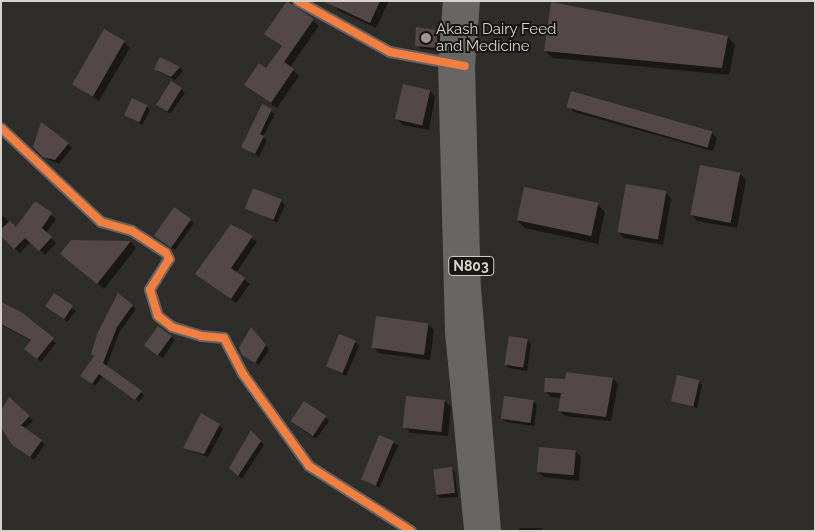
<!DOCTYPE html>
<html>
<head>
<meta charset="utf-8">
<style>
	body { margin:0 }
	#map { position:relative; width:816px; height:532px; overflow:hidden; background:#2f2d2a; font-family:Raleway,sans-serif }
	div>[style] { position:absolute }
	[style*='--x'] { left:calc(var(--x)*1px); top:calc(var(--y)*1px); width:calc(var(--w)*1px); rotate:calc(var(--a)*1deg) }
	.shadow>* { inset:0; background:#0007; transform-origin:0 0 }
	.building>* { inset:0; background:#534847; transform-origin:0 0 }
	.minor>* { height:12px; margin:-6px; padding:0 6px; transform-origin:6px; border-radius:6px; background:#646361 }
	.trunk>* { height:20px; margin:-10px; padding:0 10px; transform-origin:10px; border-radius:10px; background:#686664 }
	.cycleway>* { height:8px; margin:-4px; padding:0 4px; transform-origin:4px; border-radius:4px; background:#f27e40 }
	.dots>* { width:14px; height:14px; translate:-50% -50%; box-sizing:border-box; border:2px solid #181613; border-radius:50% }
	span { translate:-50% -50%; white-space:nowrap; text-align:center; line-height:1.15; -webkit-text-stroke:4px #181613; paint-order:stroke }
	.shield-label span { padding:1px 4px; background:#181613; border:1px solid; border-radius:4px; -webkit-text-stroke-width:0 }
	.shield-label { font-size:14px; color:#d6d3cf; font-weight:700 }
	.poi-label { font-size:15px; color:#d6d3cf }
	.left { translate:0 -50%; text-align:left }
	.frame { position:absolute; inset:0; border:2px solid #d6d3cf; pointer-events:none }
</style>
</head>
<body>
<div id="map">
	<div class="shadow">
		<i style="clip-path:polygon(289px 1px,319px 26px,290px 67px,299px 76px,277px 108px,245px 85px,266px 70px,282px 47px,266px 34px)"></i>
		<i style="clip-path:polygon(335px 1px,389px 1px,376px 28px,339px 11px,333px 5px)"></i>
		<i style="clip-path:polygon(436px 31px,440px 35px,440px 51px,421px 49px,417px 45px)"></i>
		<i style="clip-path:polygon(728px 37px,735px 45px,729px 75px,553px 58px,545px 51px)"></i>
		<i style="clip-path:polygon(124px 42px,130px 48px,99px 101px,74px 84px)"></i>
		<i style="clip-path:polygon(160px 59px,180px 68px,183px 71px,175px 80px,159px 72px,155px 68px)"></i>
		<i style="clip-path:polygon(181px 89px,185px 93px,170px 114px,160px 108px)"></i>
		<i style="clip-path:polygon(430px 91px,435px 97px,429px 130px,403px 125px,397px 119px)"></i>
		<i style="clip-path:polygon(146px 106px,150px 110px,142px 125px,126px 115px)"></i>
		<i style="clip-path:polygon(263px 106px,275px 114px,263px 137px,267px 140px,259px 157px,243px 147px)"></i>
		<i style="clip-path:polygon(568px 106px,711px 132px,717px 138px,713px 151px,574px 112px)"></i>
		<i style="clip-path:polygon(68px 144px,72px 148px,59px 164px,49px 160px,35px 147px)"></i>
		<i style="clip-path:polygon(740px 174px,746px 180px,737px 228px,697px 221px,692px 215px)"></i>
		<i style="clip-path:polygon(666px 193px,671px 198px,663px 245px,624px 238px,618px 232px)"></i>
		<i style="clip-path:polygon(281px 201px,285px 205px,277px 223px,246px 208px)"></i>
		<i style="clip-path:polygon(35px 203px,56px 219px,46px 233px,56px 243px,45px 255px,31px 241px,20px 253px,1px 235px,1px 214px,16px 229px)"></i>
		<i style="clip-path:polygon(597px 204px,605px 212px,598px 244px,525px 228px,517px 220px)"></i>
		<i style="clip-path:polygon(190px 220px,194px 223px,175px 250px,159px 239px)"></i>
		<i style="clip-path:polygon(233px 224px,257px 242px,236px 273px,250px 284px,236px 303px,197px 274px)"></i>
		<i style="clip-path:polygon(71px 241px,131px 242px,136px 248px,104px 289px,67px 259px)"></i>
		<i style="left:55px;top:295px;width:26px;height:14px;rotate:37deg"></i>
		<i style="clip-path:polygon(119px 295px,136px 309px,120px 331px,106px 367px,144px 395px,139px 402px,103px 376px,95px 386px,85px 379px)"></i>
		<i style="clip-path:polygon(1px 307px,56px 343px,41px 362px,30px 353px,32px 341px,1px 325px)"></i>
		<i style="clip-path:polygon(428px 324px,434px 330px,430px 360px,379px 353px,373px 347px)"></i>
		<i style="clip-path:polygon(255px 333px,269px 350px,259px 365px,247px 358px)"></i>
		<i style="clip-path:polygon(172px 337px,175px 340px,163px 358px,150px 349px)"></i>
		<i style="clip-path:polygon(528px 340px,531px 344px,527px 371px,509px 368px,506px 365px)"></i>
		<i style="clip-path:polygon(355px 342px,359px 346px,346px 376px,327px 366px)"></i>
		<i style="clip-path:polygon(567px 373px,613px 379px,618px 384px,611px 421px,565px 416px,560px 411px,561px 398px,551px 397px,546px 392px,566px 380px)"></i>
		<i style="clip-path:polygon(698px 381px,702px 385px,697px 408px,673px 400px)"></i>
		<i style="clip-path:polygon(10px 399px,33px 421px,24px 429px,45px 444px,34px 460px,17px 448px)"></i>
		<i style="clip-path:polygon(445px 401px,451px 407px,448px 436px,411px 433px,405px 427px)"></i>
		<i style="clip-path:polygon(533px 401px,537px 405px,534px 426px,506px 422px,502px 419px)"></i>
		<i style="clip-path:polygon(325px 417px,329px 421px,316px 439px,296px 425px)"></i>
		<i style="clip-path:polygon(219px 425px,223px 429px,208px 457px,184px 448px)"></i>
		<i style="clip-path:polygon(251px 432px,264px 445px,242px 479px,230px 468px)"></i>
		<i style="left:380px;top:437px;width:20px;height:46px;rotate:24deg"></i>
		<i style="clip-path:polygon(575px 451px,581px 457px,579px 481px,544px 477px,538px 472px)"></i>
		<i style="clip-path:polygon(452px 469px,455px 473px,458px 497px,440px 498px,437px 495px)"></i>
		<i style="left:519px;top:528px;width:23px;height:3px"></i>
	</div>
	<div class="building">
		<i style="clip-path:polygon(287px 1px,314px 19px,284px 62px,294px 69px,271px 103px,244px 85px,259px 63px,266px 68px,282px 46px,264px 34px)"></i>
		<i style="clip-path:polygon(323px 1px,380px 1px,370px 23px)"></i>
		<i style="clip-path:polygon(551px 2px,728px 36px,722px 68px,544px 51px)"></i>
		<i style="clip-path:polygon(416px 27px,437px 30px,437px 48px,415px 46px)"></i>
		<i style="left:104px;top:29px;width:24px;height:64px;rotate:30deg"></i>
		<i style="clip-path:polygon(160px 57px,180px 67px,171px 77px,154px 69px)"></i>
		<i style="left:171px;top:81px;width:13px;height:28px;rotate:32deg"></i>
		<i style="left:403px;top:84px;width:28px;height:36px;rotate:13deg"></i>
		<i style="left:571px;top:91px;width:147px;height:17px;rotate:16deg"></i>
		<i style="left:132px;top:98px;width:17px;height:19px;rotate:25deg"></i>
		<i style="clip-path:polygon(262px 104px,272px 109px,260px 134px,264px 136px,255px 154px,241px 147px)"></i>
		<i style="clip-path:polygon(41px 122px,69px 143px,55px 160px,43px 157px,33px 147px)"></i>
		<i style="left:700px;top:165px;width:41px;height:51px;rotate:11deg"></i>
		<i style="left:626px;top:184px;width:41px;height:49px;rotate:10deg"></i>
		<i style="left:524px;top:187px;width:76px;height:34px;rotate:12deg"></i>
		<i style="left:253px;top:188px;width:31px;height:22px;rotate:22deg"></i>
		<i style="clip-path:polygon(35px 201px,52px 213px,42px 228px,52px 237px,39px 251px,25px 238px,14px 249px,1px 236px,1px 229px,10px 221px,16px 227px)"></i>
		<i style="left:174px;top:207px;width:21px;height:35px;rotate:35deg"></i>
		<i style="clip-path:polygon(231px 224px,253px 236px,231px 268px,245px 278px,231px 299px,195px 274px)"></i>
		<i style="clip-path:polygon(71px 240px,131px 241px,97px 284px,60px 254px)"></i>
		<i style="left:54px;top:293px;width:23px;height:16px;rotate:34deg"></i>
		<i style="clip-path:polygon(118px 293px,133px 305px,117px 327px,103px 363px,142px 391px,135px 400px,99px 374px,92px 384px,80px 376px,94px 356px,91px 354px,98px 332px)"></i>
		<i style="clip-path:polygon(1px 302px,21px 312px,54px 338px,37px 359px,24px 349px,31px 340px,1px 324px)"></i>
		<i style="left:376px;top:316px;width:53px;height:32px;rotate:8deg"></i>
		<i style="left:158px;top:326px;width:17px;height:24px;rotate:36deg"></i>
		<i style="clip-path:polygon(251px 327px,266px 345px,255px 363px,242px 355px,239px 348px)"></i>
		<i style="left:339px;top:334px;width:18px;height:35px;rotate:22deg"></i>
		<i style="left:509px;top:336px;width:19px;height:29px;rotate:9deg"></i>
		<i style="clip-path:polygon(566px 372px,613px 378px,606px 417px,558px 411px,561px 393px,544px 392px,545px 378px,565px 379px)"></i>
		<i style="left:677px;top:375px;width:23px;height:27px;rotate:13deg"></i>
		<i style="left:406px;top:396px;width:39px;height:32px;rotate:6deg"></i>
		<i style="left:504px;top:396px;width:30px;height:23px;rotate:8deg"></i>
		<i style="clip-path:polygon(9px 397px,30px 416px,21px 425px,42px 440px,30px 457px,12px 445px,1px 427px,1px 411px)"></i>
		<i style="left:304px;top:401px;width:27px;height:24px;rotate:34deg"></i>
		<i style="clip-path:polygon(201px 413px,220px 424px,204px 454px,183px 448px)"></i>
		<i style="clip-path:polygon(251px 430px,261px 441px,238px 476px,229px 468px)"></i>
		<i style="left:379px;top:435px;width:16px;height:48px;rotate:22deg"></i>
		<i style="left:539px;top:447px;width:37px;height:25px;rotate:5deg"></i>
		<i style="left:452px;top:467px;width:26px;height:19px;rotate:83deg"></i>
	</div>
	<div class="minor">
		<i style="--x:298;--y:1;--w:105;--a:29"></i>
		<i style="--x:390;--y:52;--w:66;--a:10.5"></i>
		<i style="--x:1;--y:128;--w:137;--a:43.2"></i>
		<i style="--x:101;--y:222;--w:32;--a:16"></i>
		<i style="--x:132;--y:231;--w:40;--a:32.9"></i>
		<i style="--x:166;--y:253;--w:7;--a:63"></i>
		<i style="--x:169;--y:259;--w:36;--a:122"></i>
		<i style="--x:150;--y:290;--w:27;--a:73"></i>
		<i style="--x:158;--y:316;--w:18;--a:38"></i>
		<i style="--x:172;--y:327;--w:30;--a:17"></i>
		<i style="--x:201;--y:336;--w:23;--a:5"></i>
		<i style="--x:224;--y:338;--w:41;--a:62.2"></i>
		<i style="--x:243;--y:374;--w:113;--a:54.3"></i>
		<i style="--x:309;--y:466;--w:121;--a:32.5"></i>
	</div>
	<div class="trunk">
		<i style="--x:453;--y:1;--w:62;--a:94.6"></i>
		<i style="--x:448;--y:63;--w:269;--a:88.5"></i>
		<i style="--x:455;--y:332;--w:200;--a:84.5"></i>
		<i style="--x:470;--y:1;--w:65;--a:94.4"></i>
		<i style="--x:465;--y:66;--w:222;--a:88.5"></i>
		<i style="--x:471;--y:288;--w:244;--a:85.3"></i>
	</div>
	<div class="cycleway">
		<i style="--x:298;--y:1;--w:105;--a:29"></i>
		<i style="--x:390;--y:52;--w:76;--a:10.6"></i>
		<i style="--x:1;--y:128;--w:137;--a:43.2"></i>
		<i style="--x:101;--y:222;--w:32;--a:16"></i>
		<i style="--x:132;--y:231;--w:40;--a:32.9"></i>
		<i style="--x:166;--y:253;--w:7;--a:63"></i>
		<i style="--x:169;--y:259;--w:36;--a:122"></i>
		<i style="--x:150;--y:290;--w:27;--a:73"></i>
		<i style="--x:158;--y:316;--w:18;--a:38"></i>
		<i style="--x:172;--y:327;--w:30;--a:17"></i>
		<i style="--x:201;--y:336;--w:23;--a:5"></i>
		<i style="--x:224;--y:338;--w:41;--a:62.2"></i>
		<i style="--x:243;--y:374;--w:113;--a:54.3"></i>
		<i style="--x:309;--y:466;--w:121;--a:32.5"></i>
	</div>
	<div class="dots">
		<i style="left:426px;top:38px;background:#9c9995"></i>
	</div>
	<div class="shield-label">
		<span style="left:471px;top:266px">N803</span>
	</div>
	<div class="poi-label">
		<span class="left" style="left:436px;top:38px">Akash Dairy Feed<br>and Medicine</span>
	</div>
	<div class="frame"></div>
</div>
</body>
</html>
